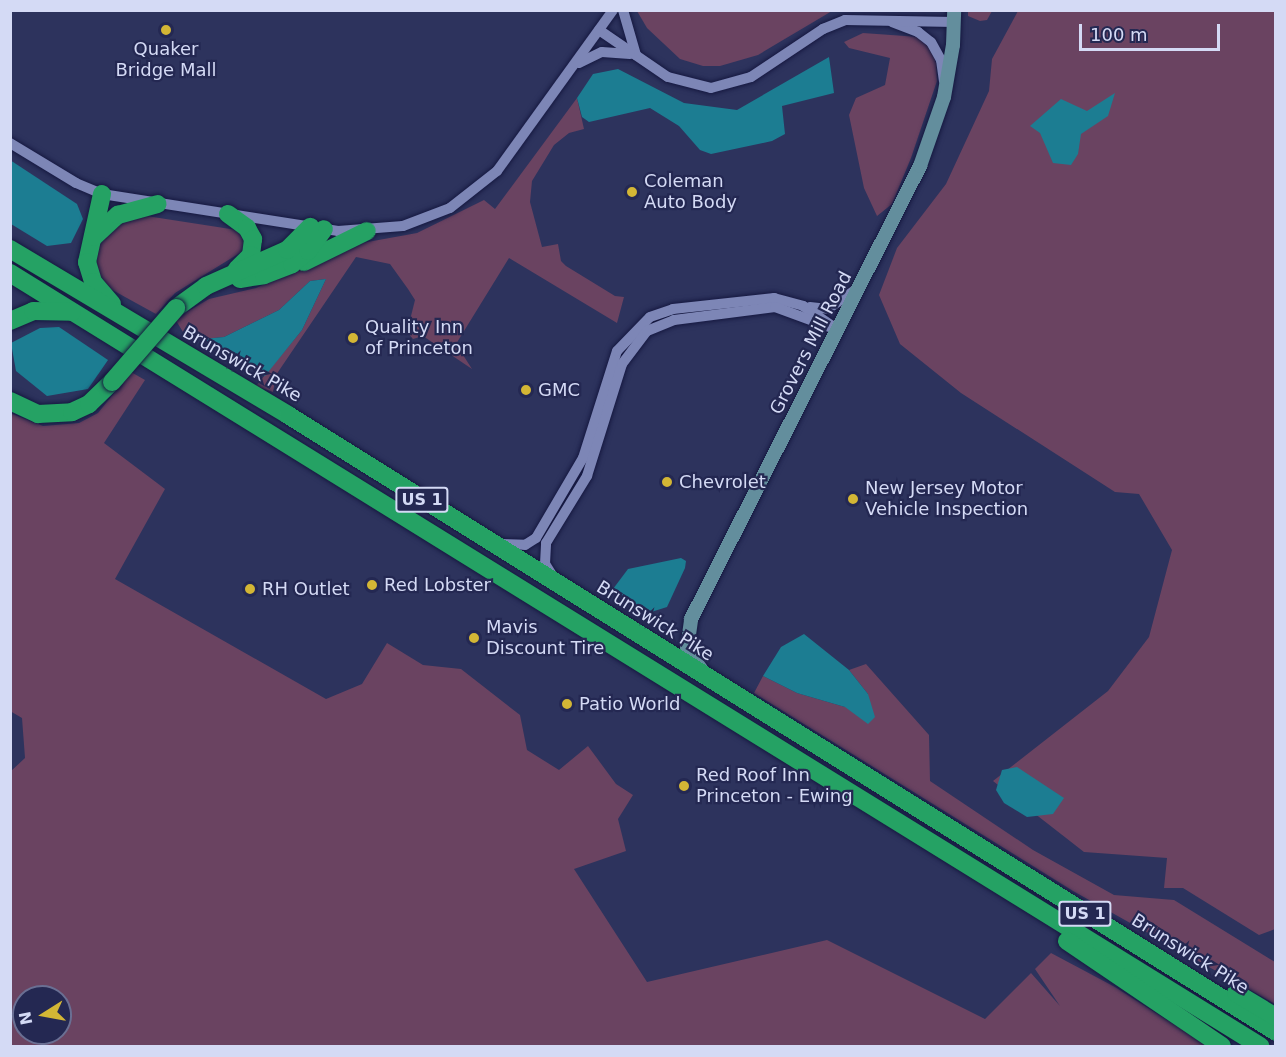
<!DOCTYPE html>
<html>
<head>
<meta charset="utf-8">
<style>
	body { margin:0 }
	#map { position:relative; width:1286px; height:1057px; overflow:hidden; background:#2d335d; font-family:"DejaVu Sans",sans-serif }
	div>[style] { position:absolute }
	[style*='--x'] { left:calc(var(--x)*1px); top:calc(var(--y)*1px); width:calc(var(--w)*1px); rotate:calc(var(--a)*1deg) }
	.green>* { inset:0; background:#6a4361 }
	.water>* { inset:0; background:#1c7d92 }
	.roads { filter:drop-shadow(0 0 2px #161941) drop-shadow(0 0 2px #161941) }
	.street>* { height:10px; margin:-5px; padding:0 5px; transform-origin:5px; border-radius:5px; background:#7d86b6 }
	.secondary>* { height:14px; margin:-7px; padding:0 7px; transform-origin:7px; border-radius:7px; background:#638e9d }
	.highway>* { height:18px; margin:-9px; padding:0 9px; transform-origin:9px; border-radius:9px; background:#25a264 }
	.bridges { filter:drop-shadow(0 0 2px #161941) drop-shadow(0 0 2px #161941) }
	.highway-bridge>* { height:18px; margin:-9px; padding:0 9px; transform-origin:9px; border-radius:9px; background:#25a264 }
	.dots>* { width:16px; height:16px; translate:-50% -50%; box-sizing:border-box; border:3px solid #242852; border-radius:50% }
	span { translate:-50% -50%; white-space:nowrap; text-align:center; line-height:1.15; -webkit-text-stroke:4.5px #242852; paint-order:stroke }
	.shield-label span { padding:2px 4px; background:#242852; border:2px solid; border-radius:4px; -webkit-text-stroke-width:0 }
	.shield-label { font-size:16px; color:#d4daf5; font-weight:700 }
	.poi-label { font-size:18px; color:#d4daf5 }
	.left { translate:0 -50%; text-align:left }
	.street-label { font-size:18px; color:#d4daf5 }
	.frame { position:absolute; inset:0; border:12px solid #d4daf5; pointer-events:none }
	.north { position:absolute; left:12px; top:985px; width:60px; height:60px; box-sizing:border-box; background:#242852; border:2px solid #6a6f93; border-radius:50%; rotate:259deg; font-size:16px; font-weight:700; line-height:24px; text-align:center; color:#d4daf5 }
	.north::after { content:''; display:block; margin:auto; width:21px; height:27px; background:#d3b635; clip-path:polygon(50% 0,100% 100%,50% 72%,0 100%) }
	.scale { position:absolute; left:1079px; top:24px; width:141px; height:27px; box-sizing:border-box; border:3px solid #d4daf5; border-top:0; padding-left:8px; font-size:18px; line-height:21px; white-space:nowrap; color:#d4daf5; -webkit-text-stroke:4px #242852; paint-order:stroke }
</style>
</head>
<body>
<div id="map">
	<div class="green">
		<i style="clip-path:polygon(637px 11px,637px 10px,832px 11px,758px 55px,720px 66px,703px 66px,680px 59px,647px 28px)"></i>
		<i style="clip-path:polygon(968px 11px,968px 10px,992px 11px,987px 20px,980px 21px,968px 16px)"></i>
		<i style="clip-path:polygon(1018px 11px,1275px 11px,1275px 929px,1259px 935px,1183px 888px,1164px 888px,1167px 858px,1084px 852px,993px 781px,1108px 691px,1149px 637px,1172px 550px,1139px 494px,1115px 492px,961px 393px,900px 344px,879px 295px,897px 248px,946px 184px,989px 91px,992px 59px)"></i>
		<i style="clip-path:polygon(863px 33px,919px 37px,932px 50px,936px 63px,937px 81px,911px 158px,892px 204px,877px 216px,864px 188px,849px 115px,856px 98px,885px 85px,890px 58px,849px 48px,844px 42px)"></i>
		<i style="clip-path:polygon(577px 98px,584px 129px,569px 133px,554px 145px,532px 181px,530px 202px,542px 247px,558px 244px,561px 261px,566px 266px,615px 296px,624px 297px,617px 323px,509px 258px,456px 344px,472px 369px,423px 336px,413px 339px,407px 332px,415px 300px,408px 289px,390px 264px,356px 257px,276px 375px,273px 392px,256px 386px,302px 330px,326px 279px,310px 281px,279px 310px,224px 337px,204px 339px,183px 332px,175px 319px,209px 299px,256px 288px,351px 245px,417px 233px,484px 200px,495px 209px)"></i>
		<i style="clip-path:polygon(140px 215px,237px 230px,244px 240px,243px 251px,175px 293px,156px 314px,96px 281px,95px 243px,106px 226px)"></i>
		<i style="clip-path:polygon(evenodd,131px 372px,145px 380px,104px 443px,165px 489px,115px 579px,326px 699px,362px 684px,387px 643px,423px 665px,461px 669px,520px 715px,527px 750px,559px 770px,588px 746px,616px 784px,633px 795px,618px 819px,626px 851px,574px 869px,647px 982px,827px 940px,985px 1019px,1031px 973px,1060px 1006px,1035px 969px,1051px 953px,1115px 987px,1208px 1046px,11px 1046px,10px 772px,25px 758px,22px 718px,10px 711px,10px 413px,43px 426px,79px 423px,98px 413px,131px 372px,24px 997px,60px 997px,60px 1033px,24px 1033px,24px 997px)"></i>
		<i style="clip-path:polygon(866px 664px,929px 735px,930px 781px,1033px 850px,1114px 895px,1174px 900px,1275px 962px,1275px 1004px,1073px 891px,754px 693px,763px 676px,797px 693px,845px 707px,868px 694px,849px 670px)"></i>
	</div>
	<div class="water">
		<i style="clip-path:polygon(829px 57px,834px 93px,782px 106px,785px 134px,772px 141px,711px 154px,700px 150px,679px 126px,650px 108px,589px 122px,582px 117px,577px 98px,593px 74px,618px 69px,684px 103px,737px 110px)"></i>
		<i style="clip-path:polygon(1115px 93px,1108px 116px,1081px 134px,1078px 154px,1071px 165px,1053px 163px,1040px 133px,1030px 126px,1061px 99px,1087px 111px)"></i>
		<i style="clip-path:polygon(10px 160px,77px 204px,83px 219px,71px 243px,47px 246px,11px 224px)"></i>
		<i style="clip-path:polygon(326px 279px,302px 330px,265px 376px,204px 339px,224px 337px,279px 310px,310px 281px)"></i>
		<i style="clip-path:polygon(59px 327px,108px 360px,88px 389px,47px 396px,16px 371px,11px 343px,40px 328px)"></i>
		<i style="clip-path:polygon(681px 558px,686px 561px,685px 568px,667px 607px,648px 613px,613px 589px,628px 569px)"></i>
		<i style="clip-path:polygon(804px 634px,849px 670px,868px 694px,875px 717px,868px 724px,845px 707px,797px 693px,763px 676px,781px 647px)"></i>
		<i style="clip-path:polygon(1017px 767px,1064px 798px,1053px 814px,1027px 817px,1004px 803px,996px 790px,1002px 770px)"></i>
	</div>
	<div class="roads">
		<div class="street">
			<i style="--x:623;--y:10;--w:47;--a:73.9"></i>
			<i style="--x:892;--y:22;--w:28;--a:21"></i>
			<i style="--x:918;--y:32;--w:16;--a:38"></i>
			<i style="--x:931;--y:42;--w:21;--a:61"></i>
			<i style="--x:941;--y:60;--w:21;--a:82"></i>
			<i style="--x:599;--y:30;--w:83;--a:34.3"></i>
			<i style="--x:668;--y:77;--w:44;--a:14.3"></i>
			<i style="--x:711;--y:88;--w:41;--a:-15.4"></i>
			<i style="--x:751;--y:77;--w:87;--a:-33.7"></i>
			<i style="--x:823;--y:29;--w:24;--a:-22"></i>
			<i style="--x:845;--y:20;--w:109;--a:1.1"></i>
			<i style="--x:579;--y:63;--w:25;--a:-26"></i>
			<i style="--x:602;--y:52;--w:28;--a:4"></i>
			<i style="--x:10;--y:143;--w:77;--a:31.2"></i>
			<i style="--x:76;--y:183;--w:28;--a:23"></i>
			<i style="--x:102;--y:194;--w:239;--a:8.9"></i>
			<i style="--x:338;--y:231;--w:65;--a:-4.4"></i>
			<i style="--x:403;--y:226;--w:50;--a:-21"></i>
			<i style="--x:450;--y:208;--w:60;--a:-38.2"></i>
			<i style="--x:497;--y:171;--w:198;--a:-54.2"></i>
			<i style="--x:810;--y:307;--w:18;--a:6"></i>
			<i style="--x:828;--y:309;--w:35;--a:-35"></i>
			<i style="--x:502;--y:544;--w:23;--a:2"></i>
			<i style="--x:525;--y:545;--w:13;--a:-32"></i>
			<i style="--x:536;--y:538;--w:93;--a:-59.6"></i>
			<i style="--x:583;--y:458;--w:112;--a:-72.4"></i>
			<i style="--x:617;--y:351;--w:47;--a:-45.9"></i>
			<i style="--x:650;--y:317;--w:24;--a:-19"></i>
			<i style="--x:673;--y:309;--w:102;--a:-6.2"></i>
			<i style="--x:774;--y:298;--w:30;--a:15"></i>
			<i style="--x:803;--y:306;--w:42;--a:34.4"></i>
			<i style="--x:552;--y:575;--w:13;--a:-122"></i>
			<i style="--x:545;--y:564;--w:21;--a:-87"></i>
			<i style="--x:546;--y:543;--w:79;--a:-58.5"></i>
			<i style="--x:587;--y:476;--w:117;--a:-72.6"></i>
			<i style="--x:622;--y:364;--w:41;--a:-52.9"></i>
			<i style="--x:647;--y:331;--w:29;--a:-22"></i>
			<i style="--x:674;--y:320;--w:102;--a:-7.3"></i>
			<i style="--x:775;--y:307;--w:61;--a:20.2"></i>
		</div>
		<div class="secondary">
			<i style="--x:701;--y:669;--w:24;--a:-125"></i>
			<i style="--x:687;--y:649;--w:30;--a:-82"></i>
			<i style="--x:691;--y:619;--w:508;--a:-63.18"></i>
			<i style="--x:920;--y:166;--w:73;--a:-70.8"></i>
			<i style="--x:944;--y:97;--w:53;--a:-80.2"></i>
			<i style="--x:953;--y:45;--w:35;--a:-88"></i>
		</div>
		<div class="highway">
			<i style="--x:102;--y:194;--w:70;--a:102.4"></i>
			<i style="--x:87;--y:262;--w:21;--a:73"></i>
			<i style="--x:93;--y:282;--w:29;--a:49"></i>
			<i style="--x:228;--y:214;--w:24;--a:36"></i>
			<i style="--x:247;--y:228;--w:13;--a:61"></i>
			<i style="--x:253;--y:239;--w:16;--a:97"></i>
			<i style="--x:251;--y:255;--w:20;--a:135"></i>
			<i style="--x:94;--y:237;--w:33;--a:-43"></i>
			<i style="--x:118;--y:215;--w:41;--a:-15.4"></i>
			<i style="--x:10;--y:249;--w:324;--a:30.8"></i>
			<i style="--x:288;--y:415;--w:1165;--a:31.98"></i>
			<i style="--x:304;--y:262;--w:70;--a:-26.2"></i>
			<i style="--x:10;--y:273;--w:1470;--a:31.73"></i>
			<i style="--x:240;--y:279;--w:24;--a:-9"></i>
			<i style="--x:264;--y:275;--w:30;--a:-21"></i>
			<i style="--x:292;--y:264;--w:21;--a:-39"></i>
			<i style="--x:308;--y:251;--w:27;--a:-54"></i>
			<i style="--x:176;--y:308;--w:37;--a:-36"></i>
			<i style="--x:206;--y:286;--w:89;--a:-24"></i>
			<i style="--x:287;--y:250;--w:33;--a:-45"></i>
			<i style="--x:10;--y:321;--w:25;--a:-23"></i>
			<i style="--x:33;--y:311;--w:39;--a:1"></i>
			<i style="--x:10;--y:401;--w:31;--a:25"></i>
			<i style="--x:38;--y:414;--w:34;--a:-3"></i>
			<i style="--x:72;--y:412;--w:19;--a:-25"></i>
			<i style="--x:89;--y:404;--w:32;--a:-44"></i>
			<i style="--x:1067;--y:941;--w:187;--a:34.1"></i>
			<i style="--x:1236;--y:993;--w:47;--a:31"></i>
		</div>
	</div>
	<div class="bridges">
		<div class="highway-bridge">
			<i style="--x:112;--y:382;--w:98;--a:-49.1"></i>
		</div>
	</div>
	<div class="dots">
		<i style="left:166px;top:30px;background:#d3b635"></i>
		<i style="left:632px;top:192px;background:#d3b635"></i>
		<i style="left:353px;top:338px;background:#d3b635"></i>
		<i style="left:526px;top:390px;background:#d3b635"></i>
		<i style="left:667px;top:482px;background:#d3b635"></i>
		<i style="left:853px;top:499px;background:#d3b635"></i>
		<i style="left:372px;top:585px;background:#d3b635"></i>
		<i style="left:250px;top:589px;background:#d3b635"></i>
		<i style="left:474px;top:638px;background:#d3b635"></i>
		<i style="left:567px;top:704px;background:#d3b635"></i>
		<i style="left:684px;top:786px;background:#d3b635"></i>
	</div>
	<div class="shield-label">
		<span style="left:422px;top:500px">US 1</span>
		<span style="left:1085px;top:914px">US 1</span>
	</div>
	<div class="poi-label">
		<span style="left:166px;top:60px">Quaker<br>Bridge Mall</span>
		<span class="left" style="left:644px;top:192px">Coleman<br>Auto Body</span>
		<span class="left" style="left:365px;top:338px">Quality Inn<br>of Princeton</span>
		<span class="left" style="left:538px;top:390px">GMC</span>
		<span class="left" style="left:679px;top:482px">Chevrolet</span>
		<span class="left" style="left:865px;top:499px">New Jersey Motor<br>Vehicle Inspection</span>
		<span class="left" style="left:384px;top:585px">Red Lobster</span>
		<span class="left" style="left:262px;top:589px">RH Outlet</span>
		<span class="left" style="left:486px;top:638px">Mavis<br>Discount Tire</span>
		<span class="left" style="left:579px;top:704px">Patio World</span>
		<span class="left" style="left:696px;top:786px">Red Roof Inn<br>Princeton - Ewing</span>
	</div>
	<div class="street-label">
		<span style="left:811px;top:343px;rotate:-63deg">Grovers Mill Road</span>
		<span style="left:242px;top:364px;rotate:30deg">Brunswick Pike</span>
		<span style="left:655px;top:621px;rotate:32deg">Brunswick Pike</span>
		<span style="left:1190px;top:954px;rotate:32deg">Brunswick Pike</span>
	</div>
	<div class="frame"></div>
	<div class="north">N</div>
	<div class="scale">100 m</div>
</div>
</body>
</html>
